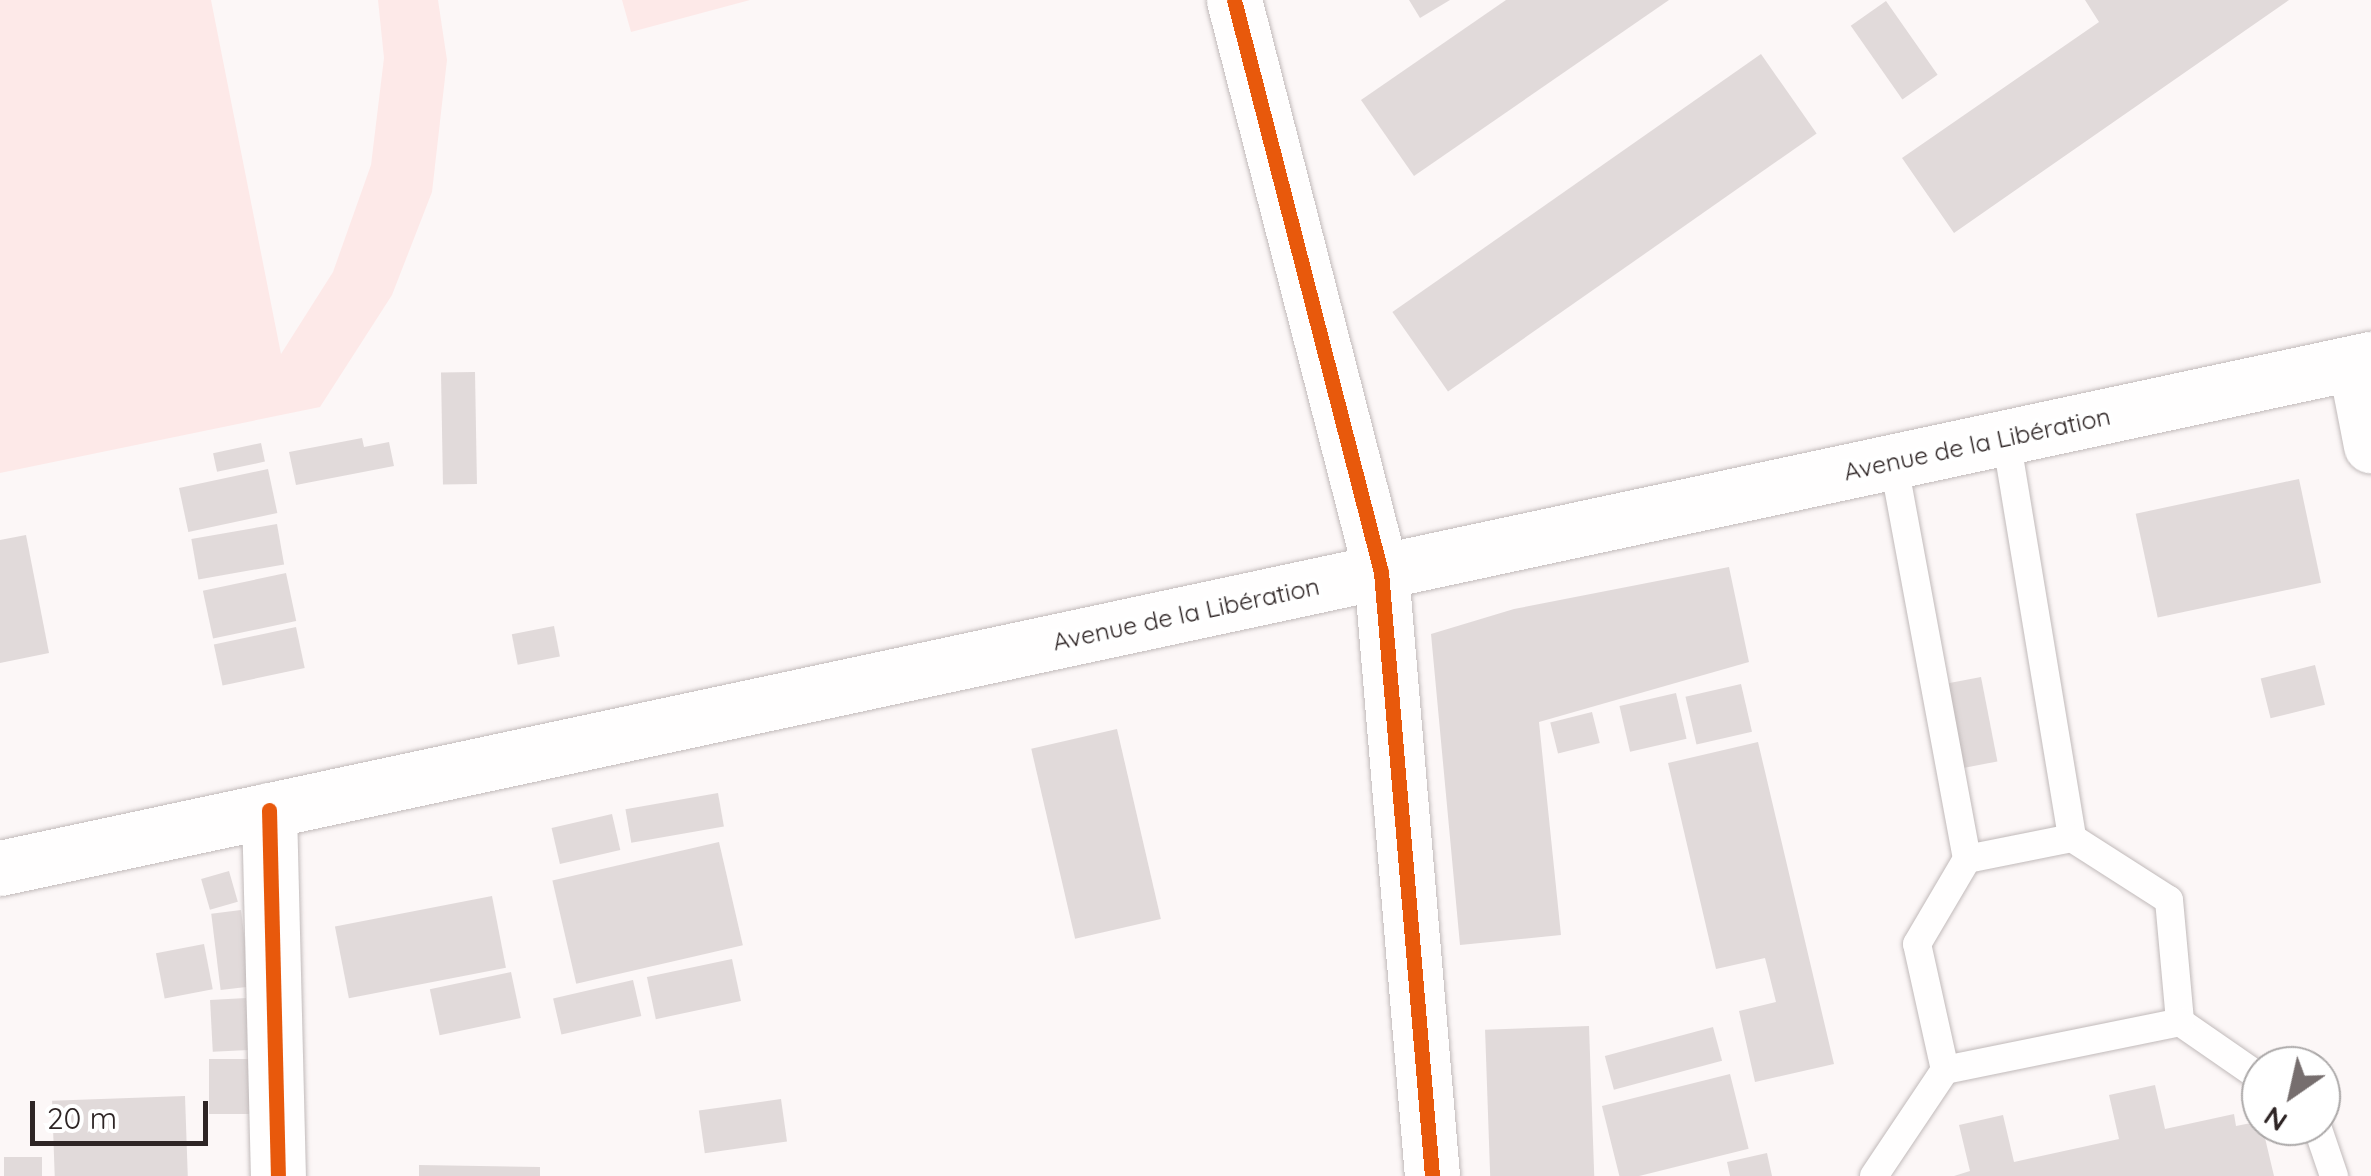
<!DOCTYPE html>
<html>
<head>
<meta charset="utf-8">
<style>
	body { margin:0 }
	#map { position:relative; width:2371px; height:1176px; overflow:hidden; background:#fcf7f7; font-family:Quicksand,sans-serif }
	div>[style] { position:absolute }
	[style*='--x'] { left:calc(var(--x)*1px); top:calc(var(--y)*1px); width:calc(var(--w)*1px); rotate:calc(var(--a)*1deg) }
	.green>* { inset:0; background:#fde9e8 }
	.building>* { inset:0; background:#e1dada; transform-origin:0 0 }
	.roads { filter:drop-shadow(0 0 2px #c1baba) drop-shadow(0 0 2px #c1baba) }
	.service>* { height:28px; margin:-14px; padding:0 14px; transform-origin:14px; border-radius:14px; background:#fffefe }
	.minor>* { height:55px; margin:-27.5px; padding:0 27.5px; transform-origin:27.5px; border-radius:27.5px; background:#fffefe }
	.secondary>* { height:55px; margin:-27.5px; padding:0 27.5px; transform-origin:27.5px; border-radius:27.5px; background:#fffefe }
	.cycleway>* { height:15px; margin:-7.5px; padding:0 7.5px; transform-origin:7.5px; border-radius:7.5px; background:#e8590c }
	span { translate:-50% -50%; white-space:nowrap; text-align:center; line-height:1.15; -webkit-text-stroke:9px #fff; paint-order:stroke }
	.street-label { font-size:25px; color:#2e2525 }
	.north { position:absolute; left:2241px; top:1046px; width:100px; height:100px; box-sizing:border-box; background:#fff; border:2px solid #aba8a8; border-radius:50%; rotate:214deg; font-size:28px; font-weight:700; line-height:40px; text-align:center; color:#2e2525 }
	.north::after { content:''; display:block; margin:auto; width:35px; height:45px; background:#766e6e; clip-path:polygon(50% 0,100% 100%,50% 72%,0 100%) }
	.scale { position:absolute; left:30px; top:1101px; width:178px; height:45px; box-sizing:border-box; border:5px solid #2e2525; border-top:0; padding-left:12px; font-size:30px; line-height:35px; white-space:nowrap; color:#2e2525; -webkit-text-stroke:8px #fff; paint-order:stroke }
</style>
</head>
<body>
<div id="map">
	<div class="green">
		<i style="clip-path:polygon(0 0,211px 0,281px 354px,333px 272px,371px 165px,384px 58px,378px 0,438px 0,447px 60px,432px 192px,392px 295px,320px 407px,0 473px)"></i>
		<i style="clip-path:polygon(622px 0,750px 0,631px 32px)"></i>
	</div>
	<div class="building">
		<i style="clip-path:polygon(1409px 0,1450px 0,1420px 18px)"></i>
		<i style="clip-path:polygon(1506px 0,1669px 0,1414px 176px,1361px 100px)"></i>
		<i style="clip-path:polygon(2085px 0,2289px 0,1954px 233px,1902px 158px,2099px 22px)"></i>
		<i style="left:1886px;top:1px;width:90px;height:43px;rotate:55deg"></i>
		<i style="left:1761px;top:54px;width:97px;height:450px;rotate:55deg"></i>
		<i style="left:475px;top:372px;width:112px;height:34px;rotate:89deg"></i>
		<i style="clip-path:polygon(362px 438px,364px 447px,389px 442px,394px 466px,296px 485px,289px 452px)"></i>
		<i style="left:261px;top:443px;width:19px;height:49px;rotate:78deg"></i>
		<i style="left:268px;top:469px;width:45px;height:91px;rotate:78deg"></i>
		<i style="left:2299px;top:479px;width:106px;height:167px;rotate:78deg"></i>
		<i style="left:277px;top:524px;width:41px;height:87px;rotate:80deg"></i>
		<i style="clip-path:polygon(26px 535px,49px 653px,0 663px,0 540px)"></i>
		<i style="clip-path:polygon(1729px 567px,1749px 662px,1539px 722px,1561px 935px,1460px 945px,1431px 634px,1514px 609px)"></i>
		<i style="left:286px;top:573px;width:49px;height:85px;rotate:78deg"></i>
		<i style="left:554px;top:626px;width:31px;height:43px;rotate:79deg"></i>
		<i style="left:296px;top:627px;width:42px;height:84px;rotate:78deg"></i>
		<i style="left:2315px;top:665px;width:41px;height:56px;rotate:76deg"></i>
		<i style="left:1981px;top:677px;width:86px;height:36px;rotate:79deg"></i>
		<i style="left:1741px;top:684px;width:49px;height:57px;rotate:77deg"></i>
		<i style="left:1676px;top:693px;width:47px;height:58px;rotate:77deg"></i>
		<i style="left:1592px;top:712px;width:32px;height:43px;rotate:76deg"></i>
		<i style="left:1117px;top:729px;width:195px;height:88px;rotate:77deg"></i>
		<i style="clip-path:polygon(1758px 742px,1834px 1064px,1755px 1082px,1739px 1011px,1776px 1002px,1765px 958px,1716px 969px,1668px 763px)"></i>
		<i style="left:718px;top:793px;width:34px;height:94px;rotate:80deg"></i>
		<i style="left:612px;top:814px;width:37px;height:62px;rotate:77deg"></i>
		<i style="left:719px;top:842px;width:106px;height:171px;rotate:77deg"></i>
		<i style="left:229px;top:871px;width:32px;height:29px;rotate:74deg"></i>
		<i style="left:492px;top:896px;width:73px;height:160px;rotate:79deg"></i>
		<i style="left:241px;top:910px;width:77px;height:30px;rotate:83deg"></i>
		<i style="left:204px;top:944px;width:46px;height:49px;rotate:79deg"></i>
		<i style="left:732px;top:959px;width:43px;height:87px;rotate:78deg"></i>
		<i style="left:511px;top:972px;width:47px;height:83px;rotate:78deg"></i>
		<i style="left:633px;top:980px;width:37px;height:82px;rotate:77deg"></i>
		<i style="left:246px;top:998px;width:52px;height:36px;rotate:87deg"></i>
		<i style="left:1589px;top:1026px;width:150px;height:104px;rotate:88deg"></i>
		<i style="left:1713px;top:1027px;width:35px;height:112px;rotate:75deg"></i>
		<i style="left:209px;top:1059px;width:41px;height:55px"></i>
		<i style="left:1730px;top:1074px;width:77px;height:132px;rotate:76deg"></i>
		<i style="clip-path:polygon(2155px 1085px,2165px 1129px,2234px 1114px,2236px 1126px,2261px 1121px,2274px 1176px,1954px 1176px,1970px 1171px,1959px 1125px,2003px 1115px,2014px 1162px,2119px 1139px,2109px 1095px)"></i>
		<i style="left:185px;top:1096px;width:80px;height:133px;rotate:88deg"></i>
		<i style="left:781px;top:1099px;width:43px;height:83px;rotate:82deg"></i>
		<i style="clip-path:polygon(1767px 1153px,1772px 1176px,1730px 1176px,1727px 1162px)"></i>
		<i style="left:4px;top:1157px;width:38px;height:19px"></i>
		<i style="clip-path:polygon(419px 1165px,540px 1167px,540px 1176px,419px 1176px)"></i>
	</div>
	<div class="roads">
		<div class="service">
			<i style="--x:2006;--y:438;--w:405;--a:80.6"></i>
			<i style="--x:2072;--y:838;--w:115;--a:32.6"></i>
			<i style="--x:2169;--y:900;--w:122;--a:84.8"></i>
			<i style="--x:2180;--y:1022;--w:98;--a:34.7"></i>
			<i style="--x:1967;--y:859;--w:107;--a:-11.3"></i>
			<i style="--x:1945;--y:1070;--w:240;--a:-11.5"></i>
			<i style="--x:2317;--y:1126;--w:53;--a:71.2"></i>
			<i style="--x:1874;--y:1176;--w:128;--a:-56.2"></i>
			<i style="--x:1945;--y:1070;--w:129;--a:-102.5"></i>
			<i style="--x:1917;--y:944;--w:99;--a:-59.5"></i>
			<i style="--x:1967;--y:859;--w:405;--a:-100.5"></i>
		</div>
		<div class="minor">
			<i style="--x:1234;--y:0;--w:591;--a:75.59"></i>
			<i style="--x:1381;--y:572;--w:606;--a:85.17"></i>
			<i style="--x:2355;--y:363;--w:84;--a:79"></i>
			<i style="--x:269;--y:810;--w:366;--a:88.6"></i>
		</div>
		<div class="secondary">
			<i style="--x:0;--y:868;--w:2425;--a:-12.12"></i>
		</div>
	</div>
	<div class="cycleway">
		<i style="--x:1234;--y:0;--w:591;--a:75.59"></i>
		<i style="--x:1381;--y:572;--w:606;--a:85.17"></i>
		<i style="--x:269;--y:810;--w:366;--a:88.6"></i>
	</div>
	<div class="street-label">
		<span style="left:1977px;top:444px;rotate:-12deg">Avenue de la Libération</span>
		<span style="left:1186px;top:614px;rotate:-12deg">Avenue de la Libération</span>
	</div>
	<div class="north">N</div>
	<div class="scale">20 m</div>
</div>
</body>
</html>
